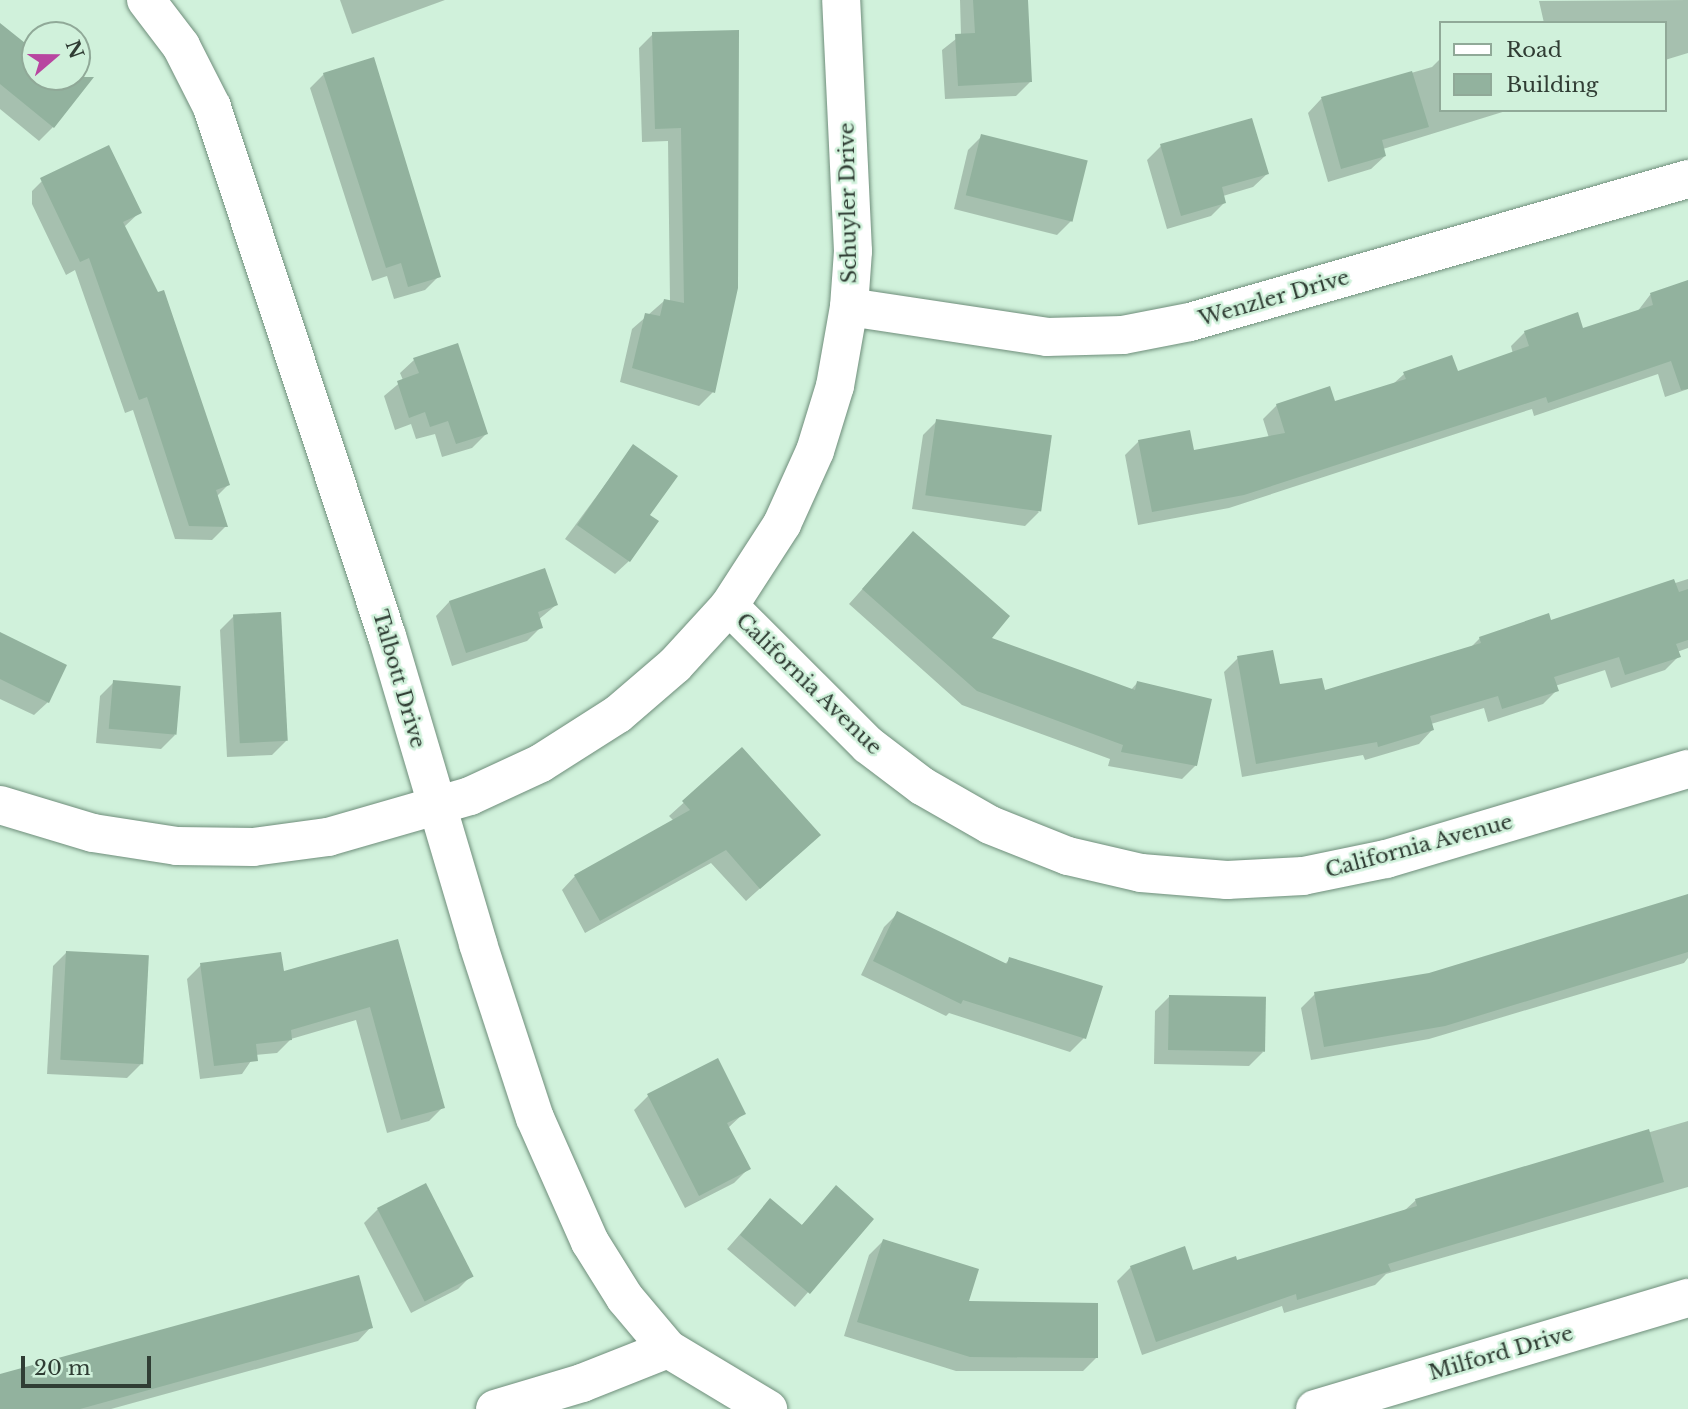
<!DOCTYPE html>
<html>
<head>
<meta charset="utf-8">
<style>
	body { margin:0 }
	#map { position:relative; width:1688px; height:1409px; overflow:hidden; background:#d0f1db; font-family:"Libre Baskerville",serif }
	div>[style] { position:absolute }
	[style*='--x'] { left:calc(var(--x)*1px); top:calc(var(--y)*1px); width:calc(var(--w)*1px); rotate:calc(var(--a)*1deg) }
	.shadow>* { inset:0; background:#0003 }
	.building>* { inset:0; background:#92b29e; transform-origin:0 0 }
	.roads { filter:drop-shadow(0 0 2px #6f8e7b) drop-shadow(0 0 2px #6f8e7b) }
	.minor>* { height:38px; margin:-19px; padding:0 19px; transform-origin:19px; border-radius:19px; background:#fff }
	span { translate:-50% -50%; white-space:nowrap; text-align:center; line-height:1.15; -webkit-text-stroke:5px #d0f1db; paint-order:stroke }
	.street-label { font-size:21px; color:#303d34 }
	.legend { position:absolute; left:1439px; top:21px; width:228px; height:91px; box-sizing:border-box; background:#d0f1db; border:2px solid #90a998; margin:0; padding:9px 12px; list-style:none; font-size:21px; color:#303d34 }
	.legend li { display:flex; align-items:center; gap:14px; height:35px }
	.legend b { width:35px; border:2px solid #90a998 }
	.north { position:absolute; left:21px; top:21px; width:70px; height:70px; box-sizing:border-box; background:#d0f1db; border:2px solid #90a998; border-radius:50%; rotate:70deg; font-size:19px; font-weight:700; line-height:28px; text-align:center; color:#303d34 }
	.north::after { content:''; display:block; margin:auto; width:24px; height:32px; background:#b846a0; clip-path:polygon(50% 0,100% 100%,50% 72%,0 100%) }
	.scale { position:absolute; left:21px; top:1356px; width:130px; height:32px; box-sizing:border-box; border:4px solid #303d34; border-top:0; padding-left:9px; font-size:21px; line-height:24px; white-space:nowrap; color:#303d34; -webkit-text-stroke:5px #d0f1db; paint-order:stroke }
</style>
</head>
<body>
<div id="map">
	<div class="shadow">
		<i style="clip-path:polygon(340px 0,445px 0,352px 34px)"></i>
		<i style="clip-path:polygon(960px 0,1026px 0,1030px 82px,1016px 96px,945px 99px,942px 50px,961px 35px)"></i>
		<i style="clip-path:polygon(1688px 0,1688px 53px,1665px 60px,1665px 23px,1544px 23px,1539px 1px)"></i>
		<i style="clip-path:polygon(0 25px,35px 53px,35px 77px,65px 77px,53px 127px,39px 141px,0 109px)"></i>
		<i style="clip-path:polygon(737px 32px,713px 392px,699px 406px,620px 382px,632px 329px,664px 301px,670px 302px,668px 141px,642px 142px,639px 48px,653px 34px)"></i>
		<i style="clip-path:polygon(1441px 58px,1441px 110px,1509px 110px,1383px 149px,1385px 156px,1371px 169px,1328px 182px,1308px 113px,1321px 99px,1432px 67px)"></i>
		<i style="clip-path:polygon(324px 74px,439px 276px,425px 290px,394px 299px,387px 276px,372px 281px,310px 88px)"></i>
		<i style="clip-path:polygon(982px 136px,1071px 221px,1057px 235px,954px 209px,968px 150px)"></i>
		<i style="clip-path:polygon(1161px 146px,1267px 174px,1253px 187px,1223px 196px,1224px 203px,1211px 216px,1167px 229px,1147px 160px)"></i>
		<i style="clip-path:polygon(46px 177px,140px 212px,124px 227px,228px 485px,216px 497px,226px 526px,212px 540px,175px 539px,133px 410px,125px 413px,75px 270px,66px 275px,32px 204px,32px 191px)"></i>
		<i style="clip-path:polygon(1688px 282px,1688px 389px,1665px 397px,1658px 374px,1534px 416px,1532px 409px,1229px 508px,1138px 525px,1125px 455px,1139px 441px,1192px 452px,1269px 438px,1263px 419px,1277px 405px,1333px 403px,1392px 385px,1404px 374px,1457px 373px,1513px 354px,1511px 346px,1525px 332px,1582px 331px,1637px 312px,1650px 295px)"></i>
		<i style="clip-path:polygon(414px 360px,486px 434px,472px 448px,442px 457px,435px 434px,416px 439px,411px 424px,395px 430px,384px 396px,403px 380px,400px 373px)"></i>
		<i style="clip-path:polygon(937px 421px,1039px 512px,1025px 526px,912px 509px,923px 435px)"></i>
		<i style="clip-path:polygon(633px 447px,648px 515px,629px 561px,615px 574px,565px 539px)"></i>
		<i style="clip-path:polygon(900px 547px,989px 638px,1130px 691px,1137px 683px,1196px 765px,1182px 779px,1108px 766px,1110px 759px,962px 705px,849px 604px)"></i>
		<i style="clip-path:polygon(1688px 579px,1688px 648px,1677px 652px,1679px 656px,1665px 670px,1611px 688px,1605px 670px,1555px 686px,1557px 690px,1543px 704px,1488px 722px,1484px 708px,1431px 724px,1432px 730px,1419px 744px,1365px 760px,1363px 755px,1242px 777px,1224px 672px,1238px 658px,1278px 686px,1323px 692px,1470px 648px,1480px 638px,1550px 623px)"></i>
		<i style="clip-path:polygon(449px 602px,556px 605px,538px 620px,541px 627px,527px 641px,452px 666px,436px 616px)"></i>
		<i style="clip-path:polygon(234px 616px,286px 741px,272px 755px,227px 757px,220px 630px)"></i>
		<i style="clip-path:polygon(0 634px,48px 702px,34px 715px,0 699px)"></i>
		<i style="clip-path:polygon(114px 682px,175px 735px,161px 749px,96px 743px,100px 696px)"></i>
		<i style="clip-path:polygon(742px 750px,804px 849px,746px 901px,711px 863px,585px 933px,562px 890px,575px 876px,674px 821px,669px 816px)"></i>
		<i style="clip-path:polygon(1688px 897px,1688px 958px,1684px 963px,1429px 1039px,1311px 1060px,1301px 1008px,1315px 994px,1429px 974px)"></i>
		<i style="clip-path:polygon(898px 913px,1004px 965px,1010px 959px,1084px 1038px,1070px 1052px,949px 1013px,946px 1016px,861px 975px,884px 927px)"></i>
		<i style="clip-path:polygon(396px 941px,443px 1107px,429px 1121px,387px 1133px,356px 1020px,291px 1039px,277px 1053px,255px 1055px,242px 1074px,200px 1079px,187px 979px,201px 965px,282px 973px)"></i>
		<i style="clip-path:polygon(67px 952px,141px 1064px,127px 1078px,47px 1074px,53px 966px)"></i>
		<i style="clip-path:polygon(1169px 997px,1263px 1052px,1249px 1066px,1154px 1064px,1155px 1011px)"></i>
		<i style="clip-path:polygon(717px 1060px,744px 1113px,728px 1128px,748px 1169px,734px 1183px,685px 1208px,634px 1110px,648px 1096px)"></i>
		<i style="clip-path:polygon(1688px 1121px,1688px 1187px,1386px 1274px,1375px 1285px,1284px 1313px,1282px 1306px,1142px 1355px,1117px 1281px,1131px 1267px,1192px 1273px,1236px 1262px,1404px 1211px,1416px 1200px)"></i>
		<i style="clip-path:polygon(836px 1188px,872px 1219px,795px 1307px,727px 1249px,770px 1200px,801px 1226px)"></i>
		<i style="clip-path:polygon(378px 1209px,472px 1275px,458px 1289px,411px 1313px,364px 1223px)"></i>
		<i style="clip-path:polygon(883px 1241px,966px 1303px,1097px 1357px,1083px 1371px,956px 1371px,844px 1336px,869px 1255px)"></i>
		<i style="clip-path:polygon(371px 1327px,358px 1341px,111px 1409px,0 1409px,0 1375px)"></i>
	</div>
	<div class="building">
		<i style="clip-path:polygon(973px 0,1028px 0,1032px 82px,958px 86px,955px 34px,975px 33px)"></i>
		<i style="clip-path:polygon(0 23px,35px 51px,35px 77px,94px 77px,54px 128px,0 84px)"></i>
		<i style="clip-path:polygon(739px 30px,738px 288px,715px 393px,632px 368px,645px 313px,660px 316px,664px 299px,684px 303px,681px 128px,655px 129px,652px 32px)"></i>
		<i style="clip-path:polygon(374px 57px,441px 277px,408px 287px,401px 263px,386px 268px,323px 73px)"></i>
		<i style="clip-path:polygon(1412px 71px,1429px 127px,1382px 140px,1386px 156px,1341px 169px,1321px 97px)"></i>
		<i style="clip-path:polygon(1252px 118px,1269px 174px,1222px 187px,1226px 203px,1181px 216px,1160px 144px)"></i>
		<i style="left:981px;top:134px;width:110px;height:63px;rotate:14deg"></i>
		<i style="clip-path:polygon(109px 145px,142px 213px,123px 222px,158px 292px,164px 290px,230px 485px,216px 490px,228px 527px,189px 526px,147px 397px,139px 400px,89px 258px,80px 262px,40px 178px)"></i>
		<i style="clip-path:polygon(1688px 280px,1688px 389px,1681px 390px,1671px 361px,1548px 403px,1546px 397px,1244px 495px,1152px 512px,1138px 440px,1190px 430px,1194px 450px,1285px 433px,1276px 404px,1330px 386px,1335px 401px,1406px 379px,1403px 372px,1452px 355px,1458px 371px,1529px 346px,1524px 331px,1578px 312px,1583px 328px,1653px 305px,1650px 293px)"></i>
		<i style="clip-path:polygon(458px 343px,488px 434px,456px 444px,448px 421px,430px 427px,425px 412px,409px 418px,397px 381px,419px 373px,413px 358px)"></i>
		<i style="left:936px;top:419px;width:117px;height:77px;rotate:8deg"></i>
		<i style="clip-path:polygon(633px 444px,678px 476px,650px 515px,659px 521px,630px 562px,577px 525px)"></i>
		<i style="clip-path:polygon(913px 531px,1010px 616px,992px 638px,1135px 690px,1137px 681px,1212px 699px,1197px 766px,1121px 752px,1123px 745px,977px 691px,862px 589px)"></i>
		<i style="clip-path:polygon(545px 568px,558px 605px,538px 612px,543px 628px,466px 653px,449px 601px)"></i>
		<i style="clip-path:polygon(1674px 579px,1679px 592px,1688px 589px,1688px 640px,1676px 644px,1681px 657px,1625px 675px,1619px 657px,1554px 677px,1559px 691px,1502px 709px,1498px 696px,1430px 716px,1434px 730px,1378px 747px,1377px 742px,1256px 764px,1237px 656px,1273px 650px,1280px 684px,1322px 678px,1325px 690px,1481px 643px,1479px 637px,1549px 613px,1551px 620px)"></i>
		<i style="left:281px;top:612px;width:129px;height:48px;rotate:87deg"></i>
		<i style="clip-path:polygon(0 632px,67px 665px,49px 703px,0 679px)"></i>
		<i style="left:113px;top:680px;width:68px;height:49px;rotate:5deg"></i>
		<i style="clip-path:polygon(742px 747px,821px 835px,760px 889px,726px 850px,600px 921px,574px 875px,690px 810px,682px 801px)"></i>
		<i style="clip-path:polygon(1688px 894px,1688px 952px,1445px 1026px,1324px 1047px,1314px 992px,1429px 973px)"></i>
		<i style="clip-path:polygon(897px 911px,1007px 964px,1009px 957px,1103px 986px,1086px 1039px,963px 1000px,961px 1004px,873px 961px)"></i>
		<i style="clip-path:polygon(398px 939px,445px 1108px,401px 1120px,370px 1007px,291px 1030px,292px 1040px,256px 1044px,258px 1061px,214px 1066px,200px 963px,281px 952px,284px 971px)"></i>
		<i style="left:66px;top:951px;width:83px;height:109px;rotate:3deg"></i>
		<i style="left:1169px;top:995px;width:97px;height:55px;rotate:1deg"></i>
		<i style="clip-path:polygon(718px 1058px,746px 1114px,727px 1123px,751px 1169px,699px 1196px,647px 1094px)"></i>
		<i style="clip-path:polygon(1649px 1129px,1664px 1182px,1388px 1264px,1391px 1271px,1297px 1300px,1296px 1294px,1156px 1342px,1130px 1266px,1185px 1246px,1193px 1270px,1236px 1256px,1237px 1260px,1417px 1206px,1415px 1199px)"></i>
		<i style="left:426px;top:1183px;width:105px;height:55px;rotate:63deg"></i>
		<i style="clip-path:polygon(836px 1185px,874px 1219px,810px 1294px,740px 1235px,770px 1198px,802px 1225px)"></i>
		<i style="clip-path:polygon(883px 1239px,979px 1269px,969px 1301px,1098px 1303px,1098px 1358px,970px 1357px,857px 1322px)"></i>
		<i style="clip-path:polygon(359px 1275px,373px 1328px,80px 1409px,0 1409px,0 1374px)"></i>
	</div>
	<div class="roads">
		<div class="minor">
			<i style="--x:146;--y:0;--w:58;--a:52.7"></i>
			<i style="--x:181;--y:46;--w:68;--a:63.1"></i>
			<i style="--x:212;--y:107;--w:557;--a:71.7"></i>
			<i style="--x:387;--y:636;--w:321;--a:73.5"></i>
			<i style="--x:478;--y:944;--w:183;--a:71.9"></i>
			<i style="--x:535;--y:1118;--w:136;--a:66.1"></i>
			<i style="--x:590;--y:1242;--w:66;--a:58"></i>
			<i style="--x:625;--y:1298;--w:67;--a:49.9"></i>
			<i style="--x:668;--y:1349;--w:117;--a:31"></i>
			<i style="--x:849;--y:307;--w:200;--a:8.6"></i>
			<i style="--x:1047;--y:337;--w:76;--a:-1.5"></i>
			<i style="--x:1123;--y:335;--w:68;--a:-11"></i>
			<i style="--x:1190;--y:322;--w:518;--a:-16.02"></i>
			<i style="--x:729;--y:606;--w:197;--a:45"></i>
			<i style="--x:868;--y:745;--w:68;--a:37.2"></i>
			<i style="--x:922;--y:786;--w:78;--a:29.8"></i>
			<i style="--x:990;--y:825;--w:84;--a:21.7"></i>
			<i style="--x:1068;--y:856;--w:75;--a:13.1"></i>
			<i style="--x:1141;--y:873;--w:86;--a:4.7"></i>
			<i style="--x:1227;--y:880;--w:76;--a:-3"></i>
			<i style="--x:1303;--y:876;--w:85;--a:-11.6"></i>
			<i style="--x:1386;--y:859;--w:315;--a:-16.6"></i>
			<i style="--x:0;--y:805;--w:97;--a:16.8"></i>
			<i style="--x:93;--y:833;--w:85;--a:8.8"></i>
			<i style="--x:177;--y:846;--w:76;--a:0.8"></i>
			<i style="--x:253;--y:847;--w:76;--a:-7.6"></i>
			<i style="--x:328;--y:837;--w:148;--a:-16.1"></i>
			<i style="--x:470;--y:796;--w:78;--a:-24.9"></i>
			<i style="--x:541;--y:763;--w:91;--a:-32.5"></i>
			<i style="--x:618;--y:714;--w:75;--a:-40.7"></i>
			<i style="--x:675;--y:665;--w:80;--a:-47.5"></i>
			<i style="--x:729;--y:606;--w:98;--a:-57.1"></i>
			<i style="--x:782;--y:524;--w:80;--a:-65.7"></i>
			<i style="--x:815;--y:451;--w:68;--a:-72.9"></i>
			<i style="--x:835;--y:386;--w:80;--a:-80"></i>
			<i style="--x:849;--y:307;--w:56;--a:-85.9"></i>
			<i style="--x:853;--y:251;--w:251;--a:-92.7"></i>
			<i style="--x:495;--y:1409;--w:91;--a:-16.6"></i>
			<i style="--x:582;--y:1383;--w:92;--a:-21.6"></i>
			<i style="--x:1315;--y:1409;--w:389;--a:-16.6"></i>
		</div>
	</div>
	<div class="street-label">
		<span style="left:848px;top:203px;rotate:-91deg">Schuyler Drive</span>
		<span style="left:1274px;top:298px;rotate:-16deg">Wenzler Drive</span>
		<span style="left:399px;top:679px;rotate:74deg">Talbott Drive</span>
		<span style="left:809px;top:684px;rotate:44deg">California Avenue</span>
		<span style="left:1419px;top:846px;rotate:-15deg">California Avenue</span>
		<span style="left:1501px;top:1353px;rotate:-16deg">Milford Drive</span>
	</div>
	<ul class="legend">
	<li><b style="height:9px;background:#fff"></b>Road</li>
	<li><b style="height:19px;background:#92b29e"></b>Building</li>
	</ul>
	<div class="north">N</div>
	<div class="scale">20 m</div>
</div>
</body>
</html>
